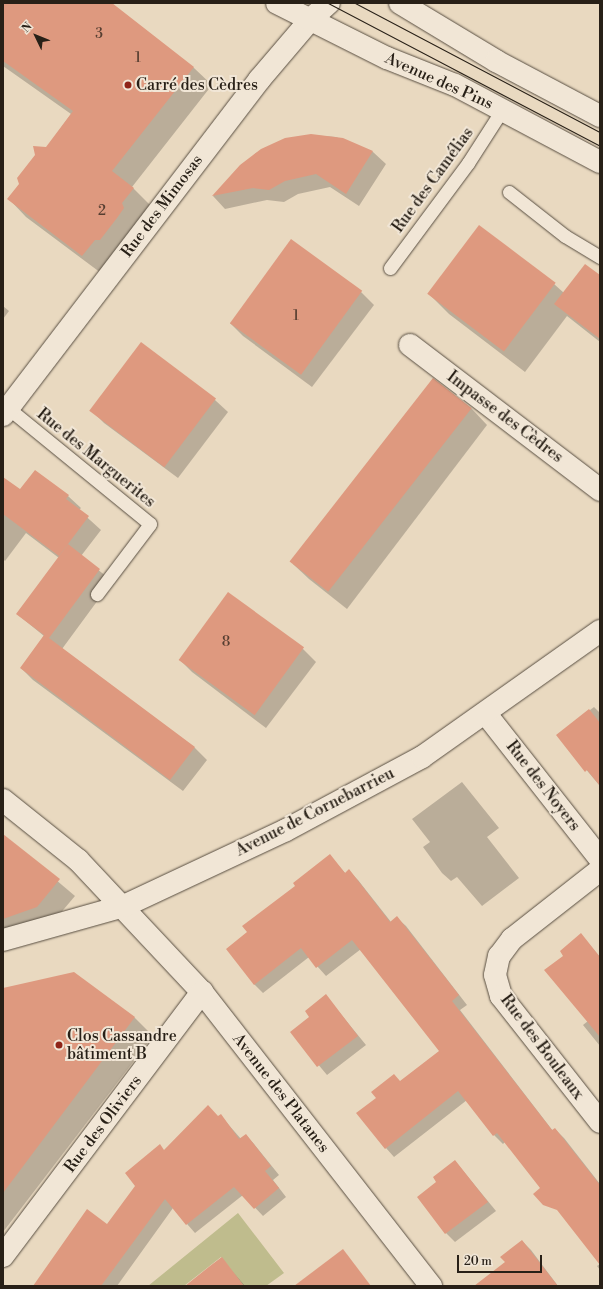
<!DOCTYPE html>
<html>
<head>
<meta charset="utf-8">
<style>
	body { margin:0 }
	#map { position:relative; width:603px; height:1289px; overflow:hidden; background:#e9d9c0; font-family:"Libre Bodoni",serif }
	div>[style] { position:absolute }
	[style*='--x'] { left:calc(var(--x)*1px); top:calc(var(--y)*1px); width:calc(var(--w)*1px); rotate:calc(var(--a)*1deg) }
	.green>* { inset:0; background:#bfbc8d }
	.shadow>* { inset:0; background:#0003 }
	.building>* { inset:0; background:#de997f; transform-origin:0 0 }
	.roads { filter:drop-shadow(0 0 1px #584e41) drop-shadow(0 0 1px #584e41) }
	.lane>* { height:13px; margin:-6.5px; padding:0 6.5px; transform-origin:6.5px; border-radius:6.5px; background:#f1e6d6 }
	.street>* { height:22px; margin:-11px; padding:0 11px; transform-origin:11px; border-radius:11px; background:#f1e6d6 }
	.secondary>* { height:22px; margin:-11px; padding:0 11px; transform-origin:11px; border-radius:11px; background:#f1e6d6 }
	.tram>* { height:1px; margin:-0.5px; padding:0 0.5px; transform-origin:0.5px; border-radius:0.5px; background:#282017 }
	.dots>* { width:11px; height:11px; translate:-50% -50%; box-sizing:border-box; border:2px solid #f1e6d6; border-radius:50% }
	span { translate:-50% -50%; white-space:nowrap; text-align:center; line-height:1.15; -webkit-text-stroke:4px #f1e6d6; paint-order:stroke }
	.number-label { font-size:14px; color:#563e31 }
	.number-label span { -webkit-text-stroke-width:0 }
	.street-label { font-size:16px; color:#282017 }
	.poi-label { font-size:16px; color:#282017 }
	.left { translate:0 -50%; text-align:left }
	.frame { position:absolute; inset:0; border:4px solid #282017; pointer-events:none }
	.north { position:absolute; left:16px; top:16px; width:40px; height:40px; -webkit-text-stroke:3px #f1e6d6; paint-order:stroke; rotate:313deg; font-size:11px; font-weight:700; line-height:16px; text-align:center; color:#282017 }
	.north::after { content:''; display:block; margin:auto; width:14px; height:18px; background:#282017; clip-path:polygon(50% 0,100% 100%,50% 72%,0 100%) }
	.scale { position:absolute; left:457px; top:1255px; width:85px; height:18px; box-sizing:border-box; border:2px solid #282017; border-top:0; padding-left:5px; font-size:12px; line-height:14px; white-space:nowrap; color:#282017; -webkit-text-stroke:3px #f1e6d6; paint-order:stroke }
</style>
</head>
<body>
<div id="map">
	<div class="green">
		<i style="clip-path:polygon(238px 1213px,284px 1273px,266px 1286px,244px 1286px,221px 1257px,184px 1286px,148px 1286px)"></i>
	</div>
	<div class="shadow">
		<i style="clip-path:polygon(3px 3px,111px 3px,194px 68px,212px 85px,132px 187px,151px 206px,101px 273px,26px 217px,9px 199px,71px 114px,3px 66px)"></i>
		<i style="clip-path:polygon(311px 135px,336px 137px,373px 152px,386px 164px,359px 206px,330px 187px,298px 194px,284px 202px,267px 200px,225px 209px,213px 196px,256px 153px)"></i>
		<i style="clip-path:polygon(600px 276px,600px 342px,567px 316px,525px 372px,449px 314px,428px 293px,554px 284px,564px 293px)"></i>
		<i style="clip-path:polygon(361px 292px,374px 305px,312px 387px,243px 336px,230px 323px)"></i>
		<i style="clip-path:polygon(3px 306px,9px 311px,3px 319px)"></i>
		<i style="clip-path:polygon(433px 379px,472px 409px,487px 425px,347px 609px,309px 579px,293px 564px)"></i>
		<i style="clip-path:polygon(215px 400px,228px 412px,178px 478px,104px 423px,91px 410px)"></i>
		<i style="clip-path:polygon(3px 478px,20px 491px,68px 496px,81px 508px,79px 510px,101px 530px,81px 556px,112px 581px,62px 649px,195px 748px,207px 760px,183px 791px,33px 680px,21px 668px,44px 636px,17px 614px,59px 558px,26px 533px,5px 561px,3px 559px)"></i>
		<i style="clip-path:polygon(303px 649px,316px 662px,266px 728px,192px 672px,179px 659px)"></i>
		<i style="clip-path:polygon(594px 707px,600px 713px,600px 786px,557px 735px)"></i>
		<i style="clip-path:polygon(462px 782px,499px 828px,487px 837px,519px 878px,482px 906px,457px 877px,451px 881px,442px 873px,423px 847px,430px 842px,412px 819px)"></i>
		<i style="clip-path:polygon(3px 835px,75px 896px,53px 922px,3px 938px)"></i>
		<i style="clip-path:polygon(330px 856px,346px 874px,349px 871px,358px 880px,391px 922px,397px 918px,406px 926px,467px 1005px,460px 1010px,553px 1131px,555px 1129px,564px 1138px,600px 1184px,600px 1263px,505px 1142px,503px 1144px,494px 1135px,467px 1100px,394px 1157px,386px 1148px,400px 1082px,441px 1052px,361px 949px,326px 976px,309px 957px,263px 993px,254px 984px,248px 933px)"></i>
		<i style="clip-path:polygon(581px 935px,600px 957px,600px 1046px,583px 1025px,588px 1021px,565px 956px)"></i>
		<i style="clip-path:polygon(74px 973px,135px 1018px,153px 1036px,3px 1232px,3px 990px)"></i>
		<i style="clip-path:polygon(326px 996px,366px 1045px,327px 1075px,291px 1032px,311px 1017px)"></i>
		<i style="clip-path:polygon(221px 1116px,241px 1139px,246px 1135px,254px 1144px,279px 1175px,273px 1180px,286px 1197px,263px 1216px,243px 1195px,195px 1233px,173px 1208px,117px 1286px,35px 1286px,107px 1225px,165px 1151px)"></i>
		<i style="clip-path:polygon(455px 1161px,496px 1211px,455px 1242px,446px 1233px,438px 1182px)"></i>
		<i style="clip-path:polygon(522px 1241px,531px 1250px,558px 1286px,493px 1286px)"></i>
		<i style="clip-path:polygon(221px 1258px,245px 1286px,186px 1286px)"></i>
		<i style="clip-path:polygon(600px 1264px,600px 1270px,597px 1266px)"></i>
	</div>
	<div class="building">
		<i style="clip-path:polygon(3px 3px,112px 3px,194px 67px,112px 171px,134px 188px,122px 203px,124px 208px,117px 218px,100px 240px,95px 240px,82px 256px,7px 199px,19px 184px,17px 178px,35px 155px,33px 146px,46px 147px,73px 111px,3px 61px)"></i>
		<i style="clip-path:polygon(311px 134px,343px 138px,373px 151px,346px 194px,316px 174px,285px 181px,269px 190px,253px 188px,212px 196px,240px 165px,261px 149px,285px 138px)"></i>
		<i style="left:479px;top:225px;width:96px;height:86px;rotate:37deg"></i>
		<i style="left:291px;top:239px;width:88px;height:104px;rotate:36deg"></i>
		<i style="clip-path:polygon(585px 264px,600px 275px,600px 339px,554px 304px)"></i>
		<i style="left:141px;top:342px;width:94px;height:86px;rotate:37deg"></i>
		<i style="left:433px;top:378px;width:49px;height:233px;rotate:38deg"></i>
		<i style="clip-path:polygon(35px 470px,69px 495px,66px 499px,89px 516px,59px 556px,3px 514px,3px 477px,20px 489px)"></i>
		<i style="clip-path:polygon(68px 544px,100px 569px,49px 638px,195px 747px,170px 780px,20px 668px,44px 635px,16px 614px)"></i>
		<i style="left:228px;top:592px;width:94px;height:84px;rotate:36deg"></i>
		<i style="clip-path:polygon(589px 709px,600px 723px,600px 786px,587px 770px,585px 772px,556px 735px)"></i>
		<i style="clip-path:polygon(3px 834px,60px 879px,37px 907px,3px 919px)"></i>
		<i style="clip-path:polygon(330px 854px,345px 873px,349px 869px,390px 922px,397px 916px,459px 995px,452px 1001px,552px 1130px,555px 1128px,600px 1185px,600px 1265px,557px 1210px,543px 1205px,533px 1194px,540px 1188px,497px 1133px,493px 1136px,458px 1091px,385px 1149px,356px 1113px,376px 1098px,371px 1092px,394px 1074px,400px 1081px,439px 1051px,352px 940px,316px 968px,301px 948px,254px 985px,226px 949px,247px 932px,242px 926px,295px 886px,293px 883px)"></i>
		<i style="clip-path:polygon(581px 933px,600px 957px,600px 1037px,544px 970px,563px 956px,560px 951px)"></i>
		<i style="clip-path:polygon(74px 972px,135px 1017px,3px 1193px,3px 988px)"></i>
		<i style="clip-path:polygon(326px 994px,358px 1036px,317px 1067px,290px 1032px,309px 1017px,305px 1011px)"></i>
		<i style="clip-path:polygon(208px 1105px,218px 1116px,221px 1114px,239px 1139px,246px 1134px,271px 1166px,265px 1171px,279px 1188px,254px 1209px,234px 1187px,186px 1225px,165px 1199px,101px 1286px,33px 1286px,87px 1209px,107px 1224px,135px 1186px,125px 1173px,160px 1144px,164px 1150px)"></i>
		<i style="clip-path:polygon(455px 1160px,488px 1202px,445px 1234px,417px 1197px,436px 1182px,433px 1177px)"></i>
		<i style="clip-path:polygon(522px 1240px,558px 1286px,474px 1286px,505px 1262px,500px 1257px)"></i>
		<i style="clip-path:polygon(343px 1249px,371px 1286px,294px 1286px)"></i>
		<i style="clip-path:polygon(222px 1257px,244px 1286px,185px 1286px,210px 1266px)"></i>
	</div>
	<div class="roads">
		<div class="lane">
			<i style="--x:509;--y:192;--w:71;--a:38.2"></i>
			<i style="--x:565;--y:236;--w:41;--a:31"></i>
			<i style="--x:390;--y:268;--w:131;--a:-53.4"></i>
			<i style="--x:468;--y:163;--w:63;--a:-57.3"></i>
			<i style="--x:8;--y:408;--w:183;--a:39.2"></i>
			<i style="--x:150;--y:524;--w:88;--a:127.1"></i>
		</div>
		<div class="street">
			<i style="--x:410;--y:345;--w:239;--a:37.3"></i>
			<i style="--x:3;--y:415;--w:422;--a:-52.6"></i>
			<i style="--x:259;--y:80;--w:80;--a:-49.6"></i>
			<i style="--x:311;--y:19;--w:24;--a:-42"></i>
			<i style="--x:486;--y:714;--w:184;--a:51.8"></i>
			<i style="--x:3;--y:800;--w:96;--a:38.7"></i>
			<i style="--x:78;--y:860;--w:181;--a:46.8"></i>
			<i style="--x:202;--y:992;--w:373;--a:52.1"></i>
			<i style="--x:600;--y:870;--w:112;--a:141.9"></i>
			<i style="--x:512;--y:939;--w:21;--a:127"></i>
			<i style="--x:499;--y:956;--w:19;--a:102"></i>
			<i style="--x:495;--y:975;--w:22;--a:74"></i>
			<i style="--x:501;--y:996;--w:160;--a:51.8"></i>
			<i style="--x:3;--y:1256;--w:331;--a:-53"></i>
		</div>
		<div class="secondary">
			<i style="--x:277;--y:3;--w:123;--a:26.6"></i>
			<i style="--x:387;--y:58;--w:73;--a:21.7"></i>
			<i style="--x:455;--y:85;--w:164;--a:28"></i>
			<i style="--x:400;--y:3;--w:112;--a:31.1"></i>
			<i style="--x:496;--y:61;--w:118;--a:27.9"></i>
			<i style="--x:3;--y:940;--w:126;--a:-15.7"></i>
			<i style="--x:124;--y:906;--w:179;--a:-25.1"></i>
			<i style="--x:286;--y:830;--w:154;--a:-28.2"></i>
			<i style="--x:422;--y:757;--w:218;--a:-35.3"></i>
		</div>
	</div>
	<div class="tram">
		<i style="--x:328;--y:3;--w:307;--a:27.7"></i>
		<i style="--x:355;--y:3;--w:277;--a:27.8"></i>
	</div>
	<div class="dots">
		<i style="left:128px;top:85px;background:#8f2418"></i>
		<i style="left:59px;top:1045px;background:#8f2418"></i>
	</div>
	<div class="number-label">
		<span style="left:99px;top:34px">3</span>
		<span style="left:138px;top:58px">1</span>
		<span style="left:102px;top:211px">2</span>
		<span style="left:296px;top:316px">1</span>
		<span style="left:226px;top:642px">8</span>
	</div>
	<div class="street-label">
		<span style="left:439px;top:81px;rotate:24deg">Avenue des Pins</span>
		<span style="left:433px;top:180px;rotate:-54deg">Rue des Camélias</span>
		<span style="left:162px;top:206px;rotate:-53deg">Rue des Mimosas</span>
		<span style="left:505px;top:417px;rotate:37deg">Impasse des Cèdres</span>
		<span style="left:96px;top:458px;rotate:39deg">Rue des Marguerites</span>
		<span style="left:543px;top:786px;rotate:52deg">Rue des Noyers</span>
		<span style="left:315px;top:812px;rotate:-27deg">Avenue de Cornebarrieu</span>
		<span style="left:542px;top:1047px;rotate:53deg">Rue des Bouleaux</span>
		<span style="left:281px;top:1093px;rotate:52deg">Avenue des Platanes</span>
		<span style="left:103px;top:1124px;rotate:-53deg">Rue des Oliviers</span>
	</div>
	<div class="poi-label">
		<span class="left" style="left:136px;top:85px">Carré des Cèdres</span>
		<span class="left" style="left:67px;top:1045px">Clos Cassandre<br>bâtiment B</span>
	</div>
	<div class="frame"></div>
	<div class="north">N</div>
	<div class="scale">20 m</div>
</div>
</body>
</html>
